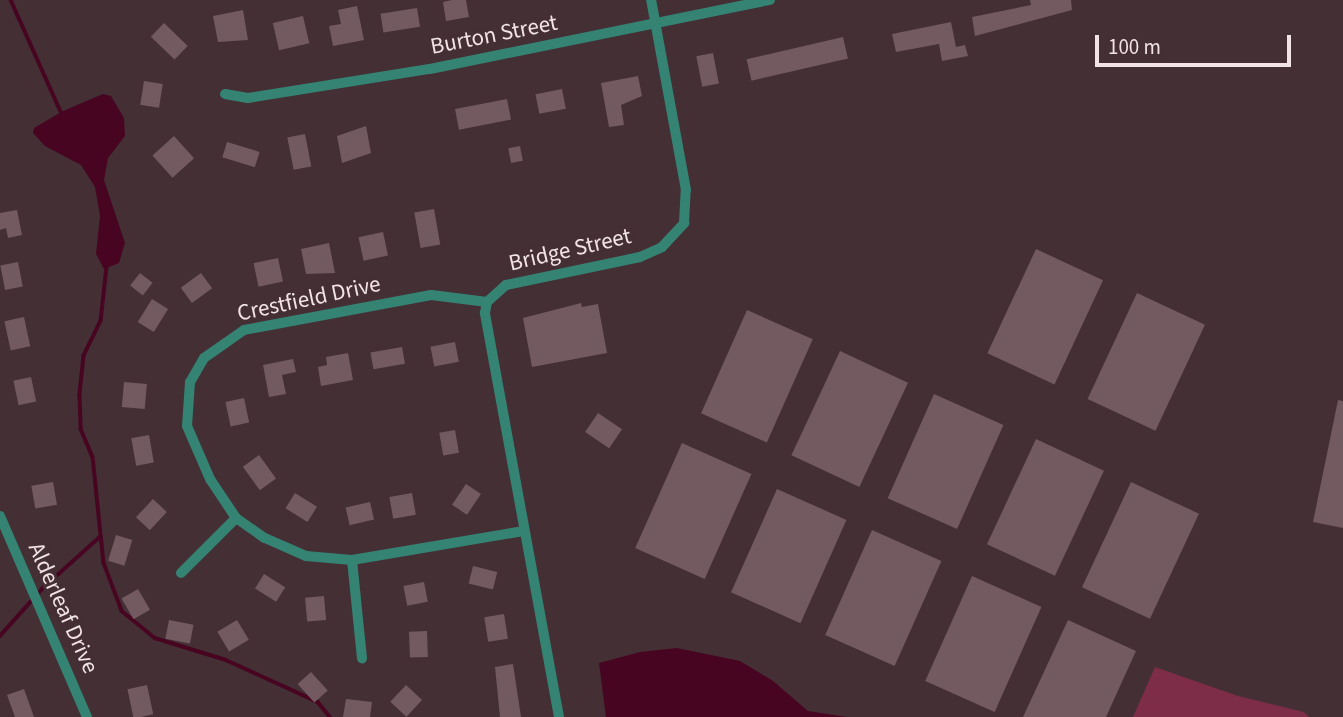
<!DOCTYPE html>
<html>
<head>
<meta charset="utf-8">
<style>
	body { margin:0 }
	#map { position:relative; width:1343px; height:717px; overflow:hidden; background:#442f35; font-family:"Source Sans 3",sans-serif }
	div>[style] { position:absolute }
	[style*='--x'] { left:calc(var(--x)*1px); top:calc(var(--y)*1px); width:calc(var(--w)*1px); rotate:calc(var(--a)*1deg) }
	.green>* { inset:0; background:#7e2d49 }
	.water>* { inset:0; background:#470521 }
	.stream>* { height:3.5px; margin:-1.75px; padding:0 1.75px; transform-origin:1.75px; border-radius:1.75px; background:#470521 }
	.building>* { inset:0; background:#725a60; transform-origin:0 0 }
	.minor>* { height:10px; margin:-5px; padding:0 5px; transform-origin:5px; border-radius:5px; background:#348373 }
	span { translate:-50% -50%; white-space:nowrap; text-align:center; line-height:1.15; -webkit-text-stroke:6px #442f35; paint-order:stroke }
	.street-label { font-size:23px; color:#f1e3e6 }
	.scale { position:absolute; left:1095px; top:35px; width:196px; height:32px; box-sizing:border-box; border:4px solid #f1e3e6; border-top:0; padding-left:9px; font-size:21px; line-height:24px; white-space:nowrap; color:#f1e3e6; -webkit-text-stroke:5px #442f35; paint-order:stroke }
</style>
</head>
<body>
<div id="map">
	<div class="green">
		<i style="clip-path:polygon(1155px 667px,1238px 696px,1304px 712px,1309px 717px,1133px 717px)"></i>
	</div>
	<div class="water">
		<i style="clip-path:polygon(103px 94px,111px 96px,124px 118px,125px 136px,108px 158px,104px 180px,125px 243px,119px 263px,104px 269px,96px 254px,100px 216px,95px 187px,81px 165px,45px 146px,33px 133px,34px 128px,63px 111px)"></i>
		<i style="clip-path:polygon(677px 648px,740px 661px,773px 681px,808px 711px,847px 717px,606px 717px,599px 663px,640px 652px)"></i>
	</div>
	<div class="stream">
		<i style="--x:11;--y:0;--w:127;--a:65.9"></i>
		<i style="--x:107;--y:267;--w:54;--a:96.3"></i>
		<i style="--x:101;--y:321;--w:39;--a:116"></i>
		<i style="--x:84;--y:356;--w:39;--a:96"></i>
		<i style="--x:80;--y:395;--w:34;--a:88"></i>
		<i style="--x:81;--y:429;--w:30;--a:67"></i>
		<i style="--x:93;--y:457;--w:107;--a:84.1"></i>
		<i style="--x:104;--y:563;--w:51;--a:69.4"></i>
		<i style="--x:122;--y:611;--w:43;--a:39.3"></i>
		<i style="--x:155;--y:638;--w:74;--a:17.2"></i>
		<i style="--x:226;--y:660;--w:101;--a:24.5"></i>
		<i style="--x:318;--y:702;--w:19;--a:51"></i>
		<i style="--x:0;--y:636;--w:66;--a:-48.1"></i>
		<i style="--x:44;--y:587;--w:75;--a:-41.8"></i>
	</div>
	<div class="building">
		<i style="clip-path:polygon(452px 0,466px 0,469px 17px,446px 21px,443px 2px)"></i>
		<i style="clip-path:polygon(1030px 0,1071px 0,1072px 10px,975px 36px,972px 17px,1031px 5px)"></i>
		<i style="clip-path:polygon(357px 6px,364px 40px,333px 46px,329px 26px,341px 24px,338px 10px)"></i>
		<i style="left:417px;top:8px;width:19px;height:37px;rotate:81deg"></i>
		<i style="clip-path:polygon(243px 10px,248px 40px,218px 42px,213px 16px)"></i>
		<i style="left:303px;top:16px;width:28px;height:31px;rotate:77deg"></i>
		<i style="clip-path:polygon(951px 22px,956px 47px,965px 45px,968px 56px,942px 61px,939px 44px,896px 52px,892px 34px)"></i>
		<i style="left:164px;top:23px;width:33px;height:19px;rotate:44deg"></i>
		<i style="left:843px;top:37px;width:22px;height:99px;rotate:77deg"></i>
		<i style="left:713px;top:53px;width:31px;height:17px;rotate:79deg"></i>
		<i style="clip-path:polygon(638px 76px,642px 96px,621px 105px,624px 125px,609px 127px,601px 83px)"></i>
		<i style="left:144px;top:81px;width:19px;height:24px;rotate:9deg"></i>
		<i style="left:562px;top:89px;width:20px;height:27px;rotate:79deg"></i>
		<i style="left:507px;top:99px;width:21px;height:53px;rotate:79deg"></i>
		<i style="clip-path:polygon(366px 126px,371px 153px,342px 163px,337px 136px)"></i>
		<i style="left:305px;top:134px;width:33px;height:18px;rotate:79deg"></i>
		<i style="left:174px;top:136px;width:30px;height:29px;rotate:48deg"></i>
		<i style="left:227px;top:142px;width:34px;height:16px;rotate:17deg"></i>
		<i style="left:520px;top:146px;width:15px;height:12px;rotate:79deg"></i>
		<i style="left:434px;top:209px;width:36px;height:20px;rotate:80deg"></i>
		<i style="clip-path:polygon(17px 210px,22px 235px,8px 238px,6px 228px,0 230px,0 213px)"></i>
		<i style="left:383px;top:232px;width:24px;height:25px;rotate:78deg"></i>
		<i style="clip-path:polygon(329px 243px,335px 273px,306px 274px,301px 249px)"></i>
		<i style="left:1036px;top:249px;width:74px;height:115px;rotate:25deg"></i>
		<i style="left:278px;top:258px;width:24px;height:25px;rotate:78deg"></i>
		<i style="left:18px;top:262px;width:25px;height:18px;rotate:79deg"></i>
		<i style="left:140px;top:273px;width:16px;height:16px;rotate:38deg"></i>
		<i style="left:201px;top:273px;width:19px;height:25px;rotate:54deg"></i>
		<i style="left:1137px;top:293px;width:75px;height:117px;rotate:25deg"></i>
		<i style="left:152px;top:299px;width:19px;height:27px;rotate:32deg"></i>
		<i style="clip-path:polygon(581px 303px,582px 307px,598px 304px,607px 353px,532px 367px,523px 318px)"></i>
		<i style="left:747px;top:310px;width:72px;height:113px;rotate:24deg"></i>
		<i style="left:24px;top:317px;width:30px;height:20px;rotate:78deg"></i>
		<i style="left:455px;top:342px;width:20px;height:25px;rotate:79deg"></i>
		<i style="left:402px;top:347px;width:17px;height:32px;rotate:80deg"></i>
		<i style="left:840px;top:351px;width:75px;height:115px;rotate:25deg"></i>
		<i style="clip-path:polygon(348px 353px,353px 380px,321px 386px,318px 367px,327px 365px,326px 357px)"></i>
		<i style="clip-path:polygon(293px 359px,296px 372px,282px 375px,286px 394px,269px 397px,263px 365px)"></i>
		<i style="left:31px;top:377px;width:25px;height:18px;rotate:78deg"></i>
		<i style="left:124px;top:382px;width:23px;height:25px;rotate:5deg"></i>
		<i style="left:934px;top:394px;width:76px;height:114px;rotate:24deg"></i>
		<i style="left:244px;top:398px;width:25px;height:19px;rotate:78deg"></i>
		<i style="clip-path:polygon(1338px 400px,1343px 401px,1343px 528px,1313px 522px)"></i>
		<i style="left:598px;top:413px;width:29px;height:23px;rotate:34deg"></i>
		<i style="left:455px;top:430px;width:23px;height:16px;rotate:80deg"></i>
		<i style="left:149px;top:435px;width:28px;height:18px;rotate:80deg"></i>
		<i style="left:1036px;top:439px;width:75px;height:116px;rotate:25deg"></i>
		<i style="left:682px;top:443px;width:76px;height:115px;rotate:24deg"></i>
		<i style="left:259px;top:455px;width:29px;height:20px;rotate:54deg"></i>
		<i style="left:53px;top:482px;width:23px;height:22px;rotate:80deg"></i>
		<i style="left:1131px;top:482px;width:75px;height:116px;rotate:25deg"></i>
		<i style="left:466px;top:484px;width:18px;height:25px;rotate:34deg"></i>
		<i style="left:777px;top:489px;width:76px;height:113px;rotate:24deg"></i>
		<i style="left:295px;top:493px;width:26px;height:18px;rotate:32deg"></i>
		<i style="left:412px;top:493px;width:22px;height:23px;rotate:80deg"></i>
		<i style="left:153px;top:499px;width:19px;height:25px;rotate:43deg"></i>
		<i style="left:370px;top:502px;width:18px;height:25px;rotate:77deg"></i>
		<i style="left:872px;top:530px;width:76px;height:115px;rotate:24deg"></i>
		<i style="left:116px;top:535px;width:17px;height:27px;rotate:17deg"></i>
		<i style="left:473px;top:566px;width:25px;height:18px;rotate:14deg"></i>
		<i style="left:264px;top:574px;width:25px;height:17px;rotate:32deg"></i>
		<i style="left:972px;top:576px;width:76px;height:115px;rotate:24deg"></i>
		<i style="left:424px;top:582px;width:20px;height:21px;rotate:79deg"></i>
		<i style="left:138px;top:589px;width:24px;height:19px;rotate:60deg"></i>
		<i style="left:324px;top:596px;width:24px;height:19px;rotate:85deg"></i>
		<i style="left:504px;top:614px;width:25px;height:20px;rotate:81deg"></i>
		<i style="left:169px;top:620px;width:25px;height:19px;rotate:11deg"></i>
		<i style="left:237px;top:620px;width:23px;height:23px;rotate:59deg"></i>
		<i style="clip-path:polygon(1068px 620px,1136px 651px,1106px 717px,1023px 717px)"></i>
		<i style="left:427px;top:631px;width:26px;height:18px;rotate:88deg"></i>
		<i style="clip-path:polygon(513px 664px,521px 717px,500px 717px,495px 667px)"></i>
		<i style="left:311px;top:672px;width:25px;height:18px;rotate:48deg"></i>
		<i style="left:147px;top:685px;width:30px;height:20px;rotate:78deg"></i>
		<i style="left:406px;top:685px;width:22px;height:23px;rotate:43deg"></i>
		<i style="clip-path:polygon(24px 689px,34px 717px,15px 717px,7px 695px)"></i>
		<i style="clip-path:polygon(346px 699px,372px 702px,370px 717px,343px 717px)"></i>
	</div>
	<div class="minor">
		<i style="--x:225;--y:94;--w:23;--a:10"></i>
		<i style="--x:248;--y:98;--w:184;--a:-9.1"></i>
		<i style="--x:430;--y:69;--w:347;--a:-11.5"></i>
		<i style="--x:487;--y:302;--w:56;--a:-172.9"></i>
		<i style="--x:431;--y:295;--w:190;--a:169.4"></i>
		<i style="--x:244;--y:330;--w:49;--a:145"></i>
		<i style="--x:204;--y:358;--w:28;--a:120"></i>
		<i style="--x:190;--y:382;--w:44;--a:93.9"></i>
		<i style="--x:187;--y:426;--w:58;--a:66.5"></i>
		<i style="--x:210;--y:479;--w:47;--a:56.3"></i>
		<i style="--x:236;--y:518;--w:35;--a:35"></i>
		<i style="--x:265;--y:538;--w:45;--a:23.7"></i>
		<i style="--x:306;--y:556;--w:46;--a:5"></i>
		<i style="--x:352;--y:560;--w:174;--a:-9.6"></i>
		<i style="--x:0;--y:516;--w:219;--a:66.6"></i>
		<i style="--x:352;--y:560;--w:99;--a:84.2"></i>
		<i style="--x:181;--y:573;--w:78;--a:-45"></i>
		<i style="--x:559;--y:717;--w:411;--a:-100.4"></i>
		<i style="--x:485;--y:313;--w:11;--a:-80"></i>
		<i style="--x:487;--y:302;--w:25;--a:-42"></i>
		<i style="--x:506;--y:285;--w:137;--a:-11.8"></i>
		<i style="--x:640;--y:257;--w:24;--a:-24"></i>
		<i style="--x:662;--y:247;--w:33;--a:-47"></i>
		<i style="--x:684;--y:223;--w:33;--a:-87"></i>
		<i style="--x:686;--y:190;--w:193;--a:-100.4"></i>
	</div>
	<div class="street-label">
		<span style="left:494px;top:35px;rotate:-11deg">Burton Street</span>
		<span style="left:570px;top:250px;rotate:-13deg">Bridge Street</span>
		<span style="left:309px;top:299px;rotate:-12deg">Crestfield Drive</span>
		<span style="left:63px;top:608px;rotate:66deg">Alderleaf Drive</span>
	</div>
	<div class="scale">100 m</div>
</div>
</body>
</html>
